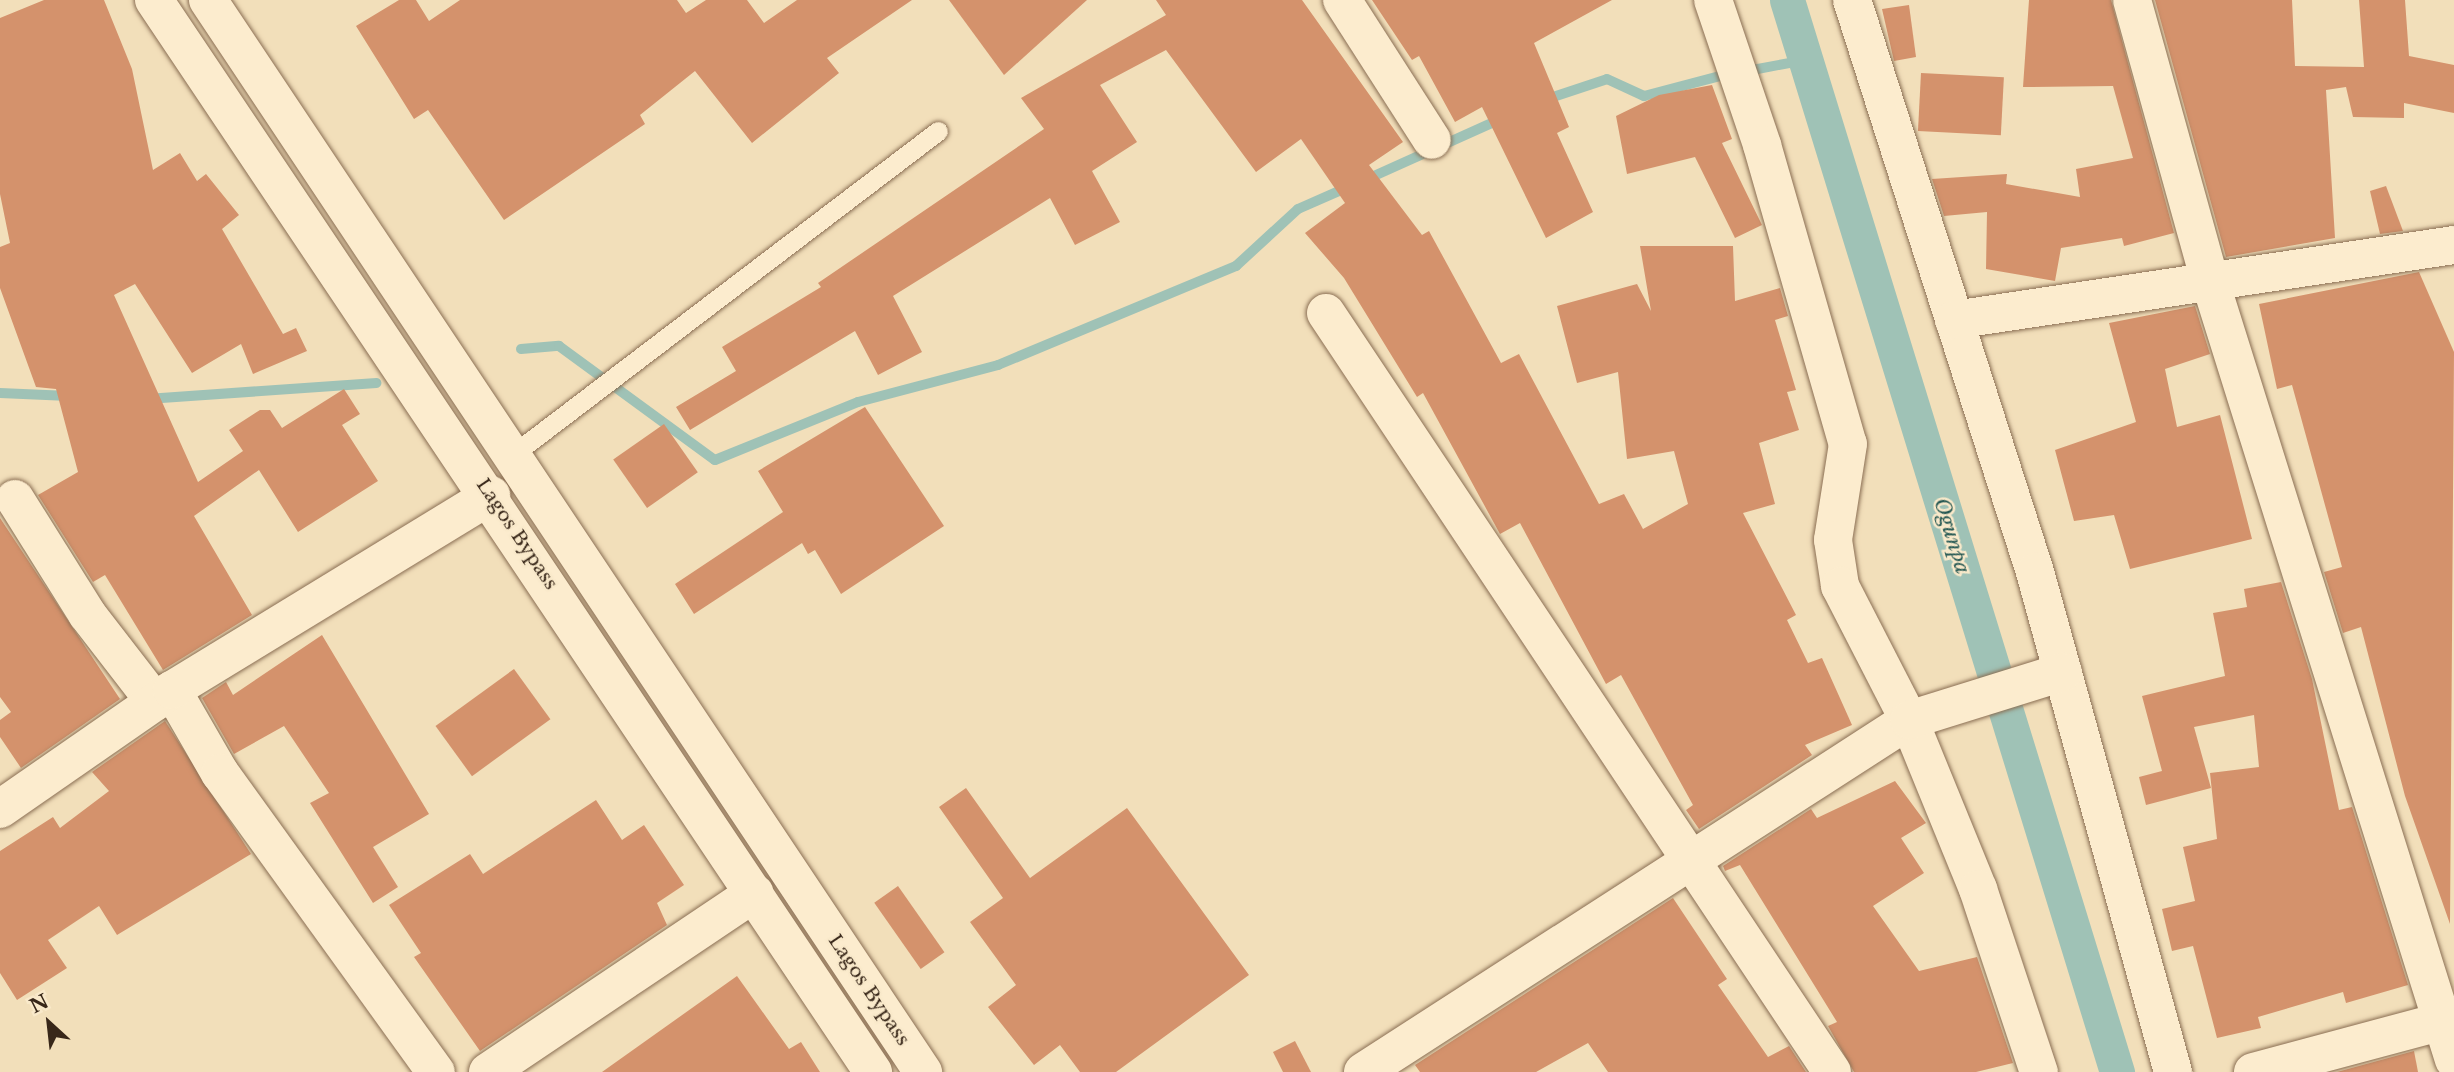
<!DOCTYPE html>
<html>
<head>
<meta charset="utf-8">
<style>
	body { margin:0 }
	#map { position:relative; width:2454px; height:1072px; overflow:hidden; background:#f2dfba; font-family:"Libre Baskerville",serif }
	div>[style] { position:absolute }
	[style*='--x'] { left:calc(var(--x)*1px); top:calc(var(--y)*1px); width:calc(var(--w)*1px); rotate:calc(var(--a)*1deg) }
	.stream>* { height:10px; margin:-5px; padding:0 5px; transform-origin:5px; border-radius:5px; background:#9fc2b6 }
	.canal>* { height:35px; margin:-17.5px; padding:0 17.5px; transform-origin:17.5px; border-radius:17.5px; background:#9fc2b6 }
	.building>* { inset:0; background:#d4926c; transform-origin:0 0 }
	.roads { filter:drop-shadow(0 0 2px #8a6e53) drop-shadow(0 0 2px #8a6e53) }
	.service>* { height:19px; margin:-9.5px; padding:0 9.5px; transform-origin:9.5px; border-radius:9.5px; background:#fcecce }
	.minor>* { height:38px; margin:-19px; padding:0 19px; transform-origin:19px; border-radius:19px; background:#fcecce }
	.secondary>* { height:38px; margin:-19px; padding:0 19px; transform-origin:19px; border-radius:19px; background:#fcecce }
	span { translate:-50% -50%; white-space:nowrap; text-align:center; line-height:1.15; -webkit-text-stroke:5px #f9e9ca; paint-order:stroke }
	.street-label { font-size:19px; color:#382719 }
	.water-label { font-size:21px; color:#275954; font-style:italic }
	.north { position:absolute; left:14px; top:988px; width:70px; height:70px; -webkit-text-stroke:5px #f9e9ca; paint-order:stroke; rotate:333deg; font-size:19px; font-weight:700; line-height:28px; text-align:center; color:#382719 }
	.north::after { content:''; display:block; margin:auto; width:24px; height:32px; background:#382719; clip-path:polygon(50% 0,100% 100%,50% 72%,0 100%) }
</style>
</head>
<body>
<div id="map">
	<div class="stream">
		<i style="--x:1747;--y:71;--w:59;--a:-10.7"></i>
		<i style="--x:1544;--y:100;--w:66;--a:-18.4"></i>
		<i style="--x:1607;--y:79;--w:41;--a:24.7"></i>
		<i style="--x:1644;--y:96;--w:87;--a:-14.7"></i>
		<i style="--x:1365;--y:180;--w:149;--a:-24.2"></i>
		<i style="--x:521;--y:349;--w:38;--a:-5"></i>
		<i style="--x:559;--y:346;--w:193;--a:36.2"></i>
		<i style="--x:715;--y:460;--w:154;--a:-22.1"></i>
		<i style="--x:858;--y:402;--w:145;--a:-14.8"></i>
		<i style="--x:998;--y:365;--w:258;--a:-22.6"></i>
		<i style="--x:1236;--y:266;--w:84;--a:-42.6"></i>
		<i style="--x:1298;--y:209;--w:55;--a:-23.7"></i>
		<i style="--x:0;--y:393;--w:69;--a:2.5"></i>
		<i style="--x:147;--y:399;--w:230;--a:-4"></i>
	</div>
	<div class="canal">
		<i style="--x:1787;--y:0;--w:1122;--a:72.89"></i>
	</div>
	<div class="building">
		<i style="clip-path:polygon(44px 0,104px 0,132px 69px,153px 170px,180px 153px,197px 181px,206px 174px,239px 215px,222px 229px,283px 334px,296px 328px,307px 351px,253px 374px,241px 344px,192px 373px,135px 284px,114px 295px,198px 482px,243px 451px,229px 430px,260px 410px,270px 410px,282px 428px,344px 389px,360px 414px,342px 425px,378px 481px,298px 532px,259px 470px,194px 516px,252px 615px,163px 670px,105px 575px,93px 582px,38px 495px,78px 472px,56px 389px,36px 387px,0 288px,0 247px,10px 243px,0 194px,0 18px)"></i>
		<i style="clip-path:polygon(399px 0,416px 0,429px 21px,460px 0,677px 0,686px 13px,706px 0,747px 0,764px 23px,797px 0,912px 0,827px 58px,839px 73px,752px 143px,695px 71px,640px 115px,645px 124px,504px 220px,428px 110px,414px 119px,356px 26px)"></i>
		<i style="clip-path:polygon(949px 0,1087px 0,1004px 75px)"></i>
		<i style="clip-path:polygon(1156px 0,1302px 0,1403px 142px,1369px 165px,1422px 235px,1429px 231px,1501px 363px,1519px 354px,1599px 504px,1624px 494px,1643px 529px,1688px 504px,1674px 451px,1627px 459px,1618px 372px,1577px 383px,1557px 306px,1637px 284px,1651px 311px,1640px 246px,1733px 246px,1735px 301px,1780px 288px,1788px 316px,1775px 320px,1796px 390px,1787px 392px,1799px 430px,1759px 443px,1775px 504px,1743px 513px,1796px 615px,1787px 620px,1808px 663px,1822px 658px,1852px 725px,1805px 745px,1812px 755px,1699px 829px,1686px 810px,1693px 805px,1621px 675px,1606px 684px,1520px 523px,1500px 534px,1423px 393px,1417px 397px,1344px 278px,1305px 233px,1345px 203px,1301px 139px,1256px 172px,1166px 50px,1100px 85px,1137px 142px,1092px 171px,1120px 222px,1075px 245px,1050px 198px,893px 296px,922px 352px,878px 375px,855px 331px,690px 430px,676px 407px,736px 371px,722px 347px,821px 287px,818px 283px,1044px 129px,1021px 98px,1166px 15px)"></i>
		<i style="clip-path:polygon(1372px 0,1612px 0,1534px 43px,1569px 127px,1557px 133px,1593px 212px,1546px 238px,1482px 107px,1455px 122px,1419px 56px,1412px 60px)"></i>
		<i style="clip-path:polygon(2029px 0,2111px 0,2174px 233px,2124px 246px,2122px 238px,2061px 248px,2055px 281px,1986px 269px,1987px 212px,1944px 216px,1932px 179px,2007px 174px,2006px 184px,2080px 197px,2076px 169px,2133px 158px,2113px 86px,2023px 87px)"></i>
		<i style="clip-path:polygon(2155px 0,2292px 0,2295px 66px,2364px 67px,2359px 0,2405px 0,2409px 56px,2454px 65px,2454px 113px,2404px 103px,2404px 118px,2353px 117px,2346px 87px,2326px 90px,2335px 238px,2226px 257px)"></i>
		<i style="clip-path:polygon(1909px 5px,1916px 57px,1894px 61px,1882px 9px)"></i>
		<i style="left:1921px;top:73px;width:83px;height:58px;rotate:3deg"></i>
		<i style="clip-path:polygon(1712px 85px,1732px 139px,1722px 143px,1762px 225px,1735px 238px,1695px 157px,1627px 174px,1616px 116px,1659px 95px)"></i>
		<i style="clip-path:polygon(2386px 186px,2403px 231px,2380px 234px,2370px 191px)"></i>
		<i style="clip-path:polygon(2419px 272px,2454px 352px,2450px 924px,2405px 796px,2361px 627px,2343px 633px,2324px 572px,2342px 567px,2292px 385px,2277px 389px,2259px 304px)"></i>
		<i style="clip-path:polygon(2195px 306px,2210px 354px,2165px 369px,2177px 427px,2220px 415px,2252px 539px,2130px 569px,2114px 515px,2074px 521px,2055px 450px,2136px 422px,2109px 323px)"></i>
		<i style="clip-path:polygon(865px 407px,944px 526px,841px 594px,815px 550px,808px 554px,802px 543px,694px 614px,675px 584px,783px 512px,758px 471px)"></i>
		<i style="left:664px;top:424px;width:59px;height:62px;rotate:55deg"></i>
		<i style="clip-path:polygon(0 518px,120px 699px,21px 768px,0 737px,0 720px,11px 712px,0 697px)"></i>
		<i style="clip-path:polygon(2281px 582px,2312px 679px,2339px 810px,2352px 807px,2408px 985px,2346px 1003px,2343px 992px,2258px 1017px,2261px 1028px,2217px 1038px,2193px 946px,2172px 951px,2162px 909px,2195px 901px,2183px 847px,2217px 839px,2210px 773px,2259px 767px,2254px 715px,2194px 727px,2211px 788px,2146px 805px,2139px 777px,2162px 771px,2142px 696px,2225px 676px,2213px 613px,2247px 607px,2244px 589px)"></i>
		<i style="clip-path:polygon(322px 635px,429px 814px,373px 847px,398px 887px,373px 903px,310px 803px,329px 793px,284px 726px,234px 754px,202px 698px,226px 682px,233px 695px)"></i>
		<i style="left:514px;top:669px;width:62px;height:97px;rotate:54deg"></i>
		<i style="clip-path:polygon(165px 721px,251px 854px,117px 935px,99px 906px,48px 940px,67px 968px,17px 1000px,0 973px,0 851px,53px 817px,60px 828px,109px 791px,92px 772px)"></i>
		<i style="clip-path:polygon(1895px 781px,1926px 823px,1901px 838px,1924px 873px,1873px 906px,1919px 971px,1977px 957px,2013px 1063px,1976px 1072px,1854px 1072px,1828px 1026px,1837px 1022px,1740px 865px,1725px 871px,1723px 866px,1811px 809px,1817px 818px)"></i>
		<i style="clip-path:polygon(966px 788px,1030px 878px,1127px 808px,1249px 975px,1116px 1072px,1080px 1072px,1060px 1045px,1034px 1065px,988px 1007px,1016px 985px,970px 922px,1003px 898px,939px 807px)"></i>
		<i style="clip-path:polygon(596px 800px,622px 840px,644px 825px,684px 885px,657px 903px,667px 925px,480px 1051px,414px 957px,421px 953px,389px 905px,470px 854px,483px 874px)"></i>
		<i style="left:898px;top:886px;width:81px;height:29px;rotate:55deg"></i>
		<i style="clip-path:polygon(1673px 898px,1727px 979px,1718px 985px,1768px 1057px,1789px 1046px,1806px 1072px,1608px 1072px,1588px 1043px,1536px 1072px,1420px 1072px,1415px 1065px)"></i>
		<i style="clip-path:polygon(737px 976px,789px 1049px,801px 1042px,820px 1072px,602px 1072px)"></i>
		<i style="clip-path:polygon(1295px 1041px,1311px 1072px,1283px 1072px,1273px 1052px)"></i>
		<i style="clip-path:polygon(2414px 1051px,2418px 1072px,2337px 1072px)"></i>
	</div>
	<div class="roads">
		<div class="service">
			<i style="--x:512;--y:455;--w:535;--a:-37.26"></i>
		</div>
		<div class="minor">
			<i style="--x:1342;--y:0;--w:166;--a:57.3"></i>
			<i style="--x:1713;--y:0;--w:153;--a:71.3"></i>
			<i style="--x:1762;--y:145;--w:311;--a:74"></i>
			<i style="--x:1848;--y:444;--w:97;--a:98.9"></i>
			<i style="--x:1833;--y:540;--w:47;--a:81.3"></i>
			<i style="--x:1840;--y:586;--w:151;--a:62.8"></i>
			<i style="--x:1909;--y:720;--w:183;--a:67.8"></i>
			<i style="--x:1978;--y:889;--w:193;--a:71.6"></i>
			<i style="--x:1852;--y:0;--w:601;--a:72.26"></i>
			<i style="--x:2035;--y:572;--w:519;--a:74.57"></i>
			<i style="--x:2132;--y:0;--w:288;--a:74.5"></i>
			<i style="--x:2209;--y:278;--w:819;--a:72.6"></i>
			<i style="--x:1326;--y:313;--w:912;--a:56.31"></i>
			<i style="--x:1954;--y:320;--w:506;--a:-8.53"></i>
			<i style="--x:15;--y:499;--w:136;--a:57.9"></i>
			<i style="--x:87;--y:614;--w:111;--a:52.3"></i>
			<i style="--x:172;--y:690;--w:96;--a:60"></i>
			<i style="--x:220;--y:773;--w:369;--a:54.2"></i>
			<i style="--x:0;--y:809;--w:209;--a:-34.7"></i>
			<i style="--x:172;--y:690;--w:374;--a:-31.4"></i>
			<i style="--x:488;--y:1072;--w:321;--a:-33.9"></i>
			<i style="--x:1363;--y:1072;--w:650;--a:-32.81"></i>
			<i style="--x:1909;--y:720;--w:161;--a:-17.3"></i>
			<i style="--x:2253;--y:1072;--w:208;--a:-15"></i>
		</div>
		<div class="secondary">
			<i style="--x:154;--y:0;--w:1291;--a:56.15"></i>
			<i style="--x:208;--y:0;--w:1289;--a:56.3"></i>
		</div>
	</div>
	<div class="street-label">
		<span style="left:517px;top:534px;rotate:56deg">Lagos Bypass</span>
		<span style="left:869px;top:990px;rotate:56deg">Lagos Bypass</span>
	</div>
	<div class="water-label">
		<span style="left:1952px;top:536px;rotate:73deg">Ogunpa</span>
	</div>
	<div class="north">N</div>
</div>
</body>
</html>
